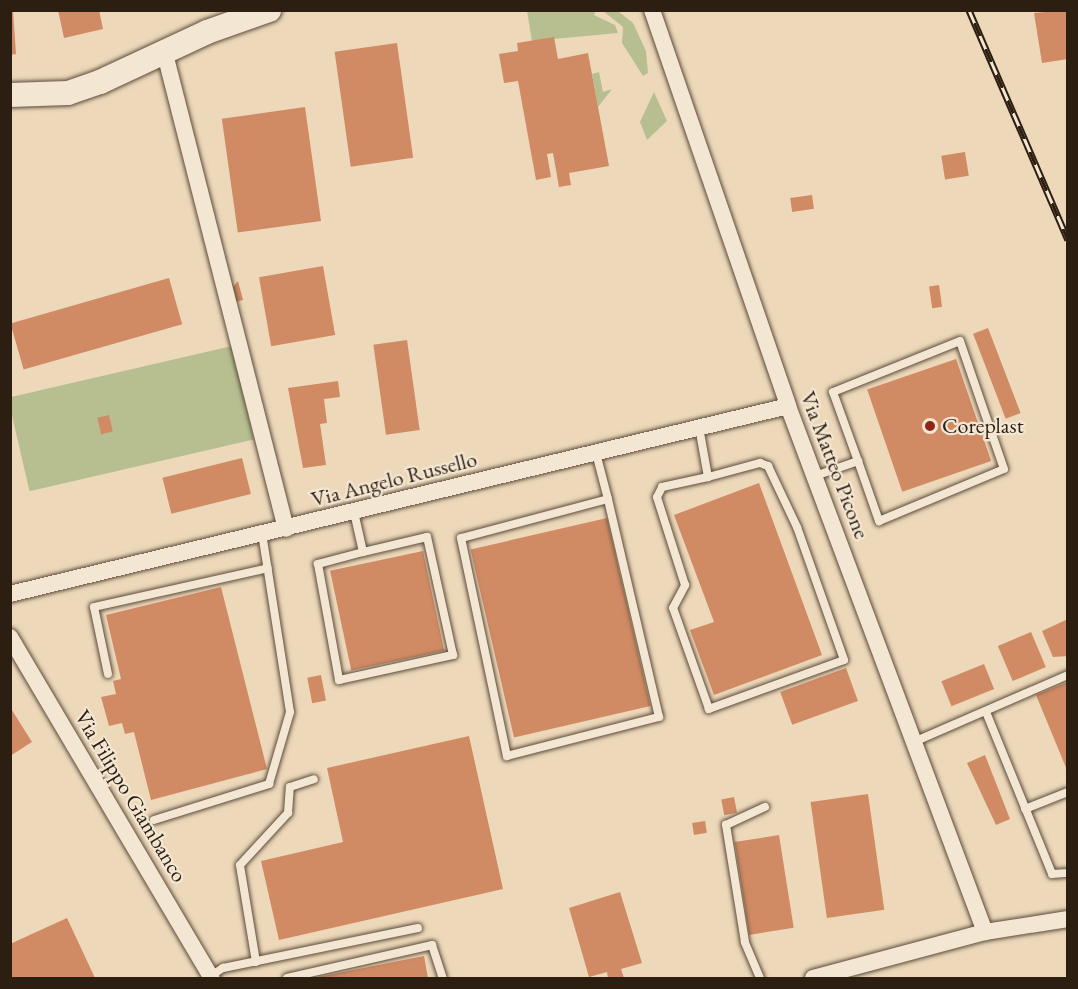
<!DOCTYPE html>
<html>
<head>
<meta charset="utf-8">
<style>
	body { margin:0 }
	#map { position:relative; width:1078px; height:989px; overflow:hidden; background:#edd8ba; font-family:"EB Garamond",serif }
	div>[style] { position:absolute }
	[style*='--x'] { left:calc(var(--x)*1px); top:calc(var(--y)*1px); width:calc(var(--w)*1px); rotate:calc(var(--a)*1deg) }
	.green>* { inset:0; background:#b7bf91; transform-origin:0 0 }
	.building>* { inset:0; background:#d18b64; transform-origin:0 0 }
	.roads { filter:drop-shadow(0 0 2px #5c4c3b) drop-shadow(0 0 2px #5c4c3b) }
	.lane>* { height:8px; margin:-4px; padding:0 4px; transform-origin:4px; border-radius:4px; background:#f3e6d2 }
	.street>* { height:16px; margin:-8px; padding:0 8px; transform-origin:8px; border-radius:8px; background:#f3e6d2 }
	.secondary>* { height:24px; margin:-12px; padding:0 12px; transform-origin:12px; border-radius:12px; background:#f3e6d2 }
	.rail>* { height:7px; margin-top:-3.5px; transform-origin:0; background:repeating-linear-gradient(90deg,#f3e6d2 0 14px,#2c1e11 0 28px); box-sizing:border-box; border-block:2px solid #2c1e11 }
	.dots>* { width:16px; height:16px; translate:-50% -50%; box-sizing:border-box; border:3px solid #f3e6d2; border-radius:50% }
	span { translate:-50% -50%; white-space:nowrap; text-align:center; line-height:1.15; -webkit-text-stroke:4.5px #f3e6d2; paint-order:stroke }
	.poi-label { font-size:22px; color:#2c1e11 }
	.left { translate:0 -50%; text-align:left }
	.street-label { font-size:22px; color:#2c1e11 }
	.frame { position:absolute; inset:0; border:12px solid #2c1e11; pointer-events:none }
</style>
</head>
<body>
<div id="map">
	<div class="green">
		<i style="clip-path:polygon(527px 11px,595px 11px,594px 15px,615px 25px,618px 33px,532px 41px)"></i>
		<i style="clip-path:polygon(603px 11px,619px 12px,633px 23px,646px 51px,648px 73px,643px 76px,622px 43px,623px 27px)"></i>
		<i style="clip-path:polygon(599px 72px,603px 92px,612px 89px,598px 107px,592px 74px)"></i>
		<i style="clip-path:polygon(654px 92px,667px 121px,647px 140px,640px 122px)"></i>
		<i style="left:232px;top:346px;width:96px;height:230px;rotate:77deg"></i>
	</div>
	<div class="building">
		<i style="clip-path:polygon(10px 10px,13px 10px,16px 54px,10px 55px)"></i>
		<i style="clip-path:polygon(58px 10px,99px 10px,103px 29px,64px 38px)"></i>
		<i style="clip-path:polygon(1068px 10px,1068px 59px,1042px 63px,1034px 13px)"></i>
		<i style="clip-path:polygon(554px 37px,558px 59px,588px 53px,609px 166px,569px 173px,571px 185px,559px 187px,553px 153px,547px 154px,551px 177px,536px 180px,518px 81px,504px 83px,499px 54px,518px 51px,517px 43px)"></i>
		<i style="left:397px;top:43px;width:116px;height:63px;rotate:82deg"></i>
		<i style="left:305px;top:107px;width:115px;height:84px;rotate:82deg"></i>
		<i style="left:965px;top:152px;width:24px;height:24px;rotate:81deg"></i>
		<i style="left:812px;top:195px;width:14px;height:22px;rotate:82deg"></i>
		<i style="left:323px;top:266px;width:70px;height:65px;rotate:80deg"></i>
		<i style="left:169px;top:278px;width:48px;height:165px;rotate:74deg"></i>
		<i style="clip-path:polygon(238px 281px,243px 300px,235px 302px,232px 288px)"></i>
		<i style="left:939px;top:285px;width:22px;height:10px;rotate:82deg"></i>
		<i style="left:988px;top:328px;width:91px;height:16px;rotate:69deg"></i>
		<i style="left:407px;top:340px;width:91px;height:34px;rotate:82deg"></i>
		<i style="left:956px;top:359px;width:108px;height:94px;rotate:71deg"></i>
		<i style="clip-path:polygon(338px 381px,340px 397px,324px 399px,327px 423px,320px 424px,326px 465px,303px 468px,288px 388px)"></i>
		<i style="left:109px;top:415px;width:17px;height:12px;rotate:77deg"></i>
		<i style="left:242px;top:458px;width:37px;height:82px;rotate:76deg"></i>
		<i style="clip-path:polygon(759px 483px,822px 655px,714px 695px,690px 630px,714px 622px,674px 515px)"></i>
		<i style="left:607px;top:518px;width:193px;height:140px;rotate:77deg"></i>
		<i style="left:423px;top:551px;width:102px;height:95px;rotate:78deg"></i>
		<i style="clip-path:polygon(221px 587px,267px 769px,151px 800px,134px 732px,125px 734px,122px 723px,109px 726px,101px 697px,116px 694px,113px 681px,121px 679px,106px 615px)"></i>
		<i style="clip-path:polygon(1068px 619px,1068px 656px,1053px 657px,1042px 631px)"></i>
		<i style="left:1031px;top:632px;width:38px;height:36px;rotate:67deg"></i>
		<i style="left:984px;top:664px;width:27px;height:46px;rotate:68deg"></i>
		<i style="left:846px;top:668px;width:35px;height:70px;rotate:70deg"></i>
		<i style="left:321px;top:675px;width:26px;height:14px;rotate:79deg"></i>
		<i style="clip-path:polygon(1068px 682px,1068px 770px,1067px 770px,1036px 695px)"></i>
		<i style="clip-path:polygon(10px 707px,32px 742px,10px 756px)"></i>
		<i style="clip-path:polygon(469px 736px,503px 889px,279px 940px,261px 861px,343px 842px,327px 768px)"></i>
		<i style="clip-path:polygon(985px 755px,1010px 819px,996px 825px,967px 763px)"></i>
		<i style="left:868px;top:794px;width:117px;height:58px;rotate:82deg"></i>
		<i style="left:734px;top:797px;width:16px;height:13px;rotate:79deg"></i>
		<i style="left:705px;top:821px;width:12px;height:13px;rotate:81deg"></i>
		<i style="left:779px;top:835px;width:94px;height:45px;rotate:81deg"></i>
		<i style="clip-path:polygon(620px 892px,642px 963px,621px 969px,624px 978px,608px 978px,607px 972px,589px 977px,569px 908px)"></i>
		<i style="clip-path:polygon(67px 918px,95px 978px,10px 978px,10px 944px)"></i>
		<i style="clip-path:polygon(424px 956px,428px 978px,318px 978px,318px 977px)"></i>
	</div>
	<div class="roads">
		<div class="lane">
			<i style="--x:699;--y:427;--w:51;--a:79.8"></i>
			<i style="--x:708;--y:477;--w:54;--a:-15.1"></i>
			<i style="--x:760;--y:463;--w:9;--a:21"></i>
			<i style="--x:768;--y:466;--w:68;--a:64.6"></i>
			<i style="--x:797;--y:527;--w:141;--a:70.5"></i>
			<i style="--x:844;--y:660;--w:144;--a:160.1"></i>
			<i style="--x:709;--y:709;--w:107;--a:-109.6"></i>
			<i style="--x:673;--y:608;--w:26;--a:-62"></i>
			<i style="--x:685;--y:585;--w:92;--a:-107.7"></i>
			<i style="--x:657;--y:497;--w:11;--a:-63"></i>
			<i style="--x:662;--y:487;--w:47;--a:-12.3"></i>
			<i style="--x:596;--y:453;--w:48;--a:75.4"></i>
			<i style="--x:608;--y:499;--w:152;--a:165.1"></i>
			<i style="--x:461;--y:538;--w:223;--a:78.1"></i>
			<i style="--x:507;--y:756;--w:157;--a:-14.4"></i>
			<i style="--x:659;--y:717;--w:224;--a:-103.2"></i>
			<i style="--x:815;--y:476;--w:46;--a:-19.2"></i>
			<i style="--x:858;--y:461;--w:64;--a:70.7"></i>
			<i style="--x:879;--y:521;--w:135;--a:-22.6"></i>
			<i style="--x:1004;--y:469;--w:135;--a:-109"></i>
			<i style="--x:960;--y:341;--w:137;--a:158.1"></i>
			<i style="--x:833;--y:392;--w:73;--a:70.1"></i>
			<i style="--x:354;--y:512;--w:41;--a:77.3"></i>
			<i style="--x:363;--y:552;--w:47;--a:165.1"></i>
			<i style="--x:318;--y:564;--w:118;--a:79.7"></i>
			<i style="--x:339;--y:680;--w:117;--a:-12.4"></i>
			<i style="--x:453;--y:655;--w:121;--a:-102.4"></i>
			<i style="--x:427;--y:537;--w:66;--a:166.8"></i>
			<i style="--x:108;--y:674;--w:68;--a:-101.8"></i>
			<i style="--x:94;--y:607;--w:178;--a:-12.6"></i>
			<i style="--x:986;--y:712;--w:175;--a:67.8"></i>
			<i style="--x:1052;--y:874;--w:16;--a:-4"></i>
			<i style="--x:916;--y:741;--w:166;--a:-23.5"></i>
			<i style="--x:1025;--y:809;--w:46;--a:-21.6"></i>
			<i style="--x:154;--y:820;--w:121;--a:-17.4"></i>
			<i style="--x:269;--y:784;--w:75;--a:-73.7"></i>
			<i style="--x:290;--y:712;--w:180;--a:-98.9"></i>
			<i style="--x:256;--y:962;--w:98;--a:-99.4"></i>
			<i style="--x:240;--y:865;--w:71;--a:-47.3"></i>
			<i style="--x:288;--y:813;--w:26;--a:-86"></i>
			<i style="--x:290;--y:787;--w:25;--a:-18"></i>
			<i style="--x:209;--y:977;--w:17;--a:-33"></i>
			<i style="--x:223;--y:968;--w:199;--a:-11.6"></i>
			<i style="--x:287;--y:978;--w:149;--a:-12.8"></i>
			<i style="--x:432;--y:945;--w:35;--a:72"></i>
			<i style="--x:760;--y:978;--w:39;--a:-113"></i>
			<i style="--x:745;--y:942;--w:119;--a:-99.2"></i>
			<i style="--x:726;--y:825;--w:43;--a:-24.8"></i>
		</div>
		<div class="street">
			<i style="--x:652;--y:10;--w:419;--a:71"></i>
			<i style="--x:788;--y:406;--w:562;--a:69.47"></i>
			<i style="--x:165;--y:54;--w:490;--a:75.7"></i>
			<i style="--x:10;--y:594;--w:800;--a:-13.58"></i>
			<i style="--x:10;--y:637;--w:396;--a:59.4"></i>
			<i style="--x:813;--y:978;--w:178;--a:-15"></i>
			<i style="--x:985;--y:932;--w:84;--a:-8.9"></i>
		</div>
		<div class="secondary">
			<i style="--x:10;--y:95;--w:58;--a:-2"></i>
			<i style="--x:68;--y:93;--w:34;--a:-19"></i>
			<i style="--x:100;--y:82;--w:118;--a:-25"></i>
			<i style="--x:207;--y:32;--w:66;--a:-19.5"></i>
		</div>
	</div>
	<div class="rail">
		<i style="--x:969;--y:10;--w:250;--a:66.7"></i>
	</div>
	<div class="dots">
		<i style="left:930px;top:426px;background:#8f2418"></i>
	</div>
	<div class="poi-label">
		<span class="left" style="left:942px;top:426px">Coreplast</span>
	</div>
	<div class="street-label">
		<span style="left:835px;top:465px;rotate:69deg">Via Matteo Picone</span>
		<span style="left:394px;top:479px;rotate:-14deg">Via Angelo Russello</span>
		<span style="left:131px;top:796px;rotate:59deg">Via Filippo Giambanco</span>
	</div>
	<div class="frame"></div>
</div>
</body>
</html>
